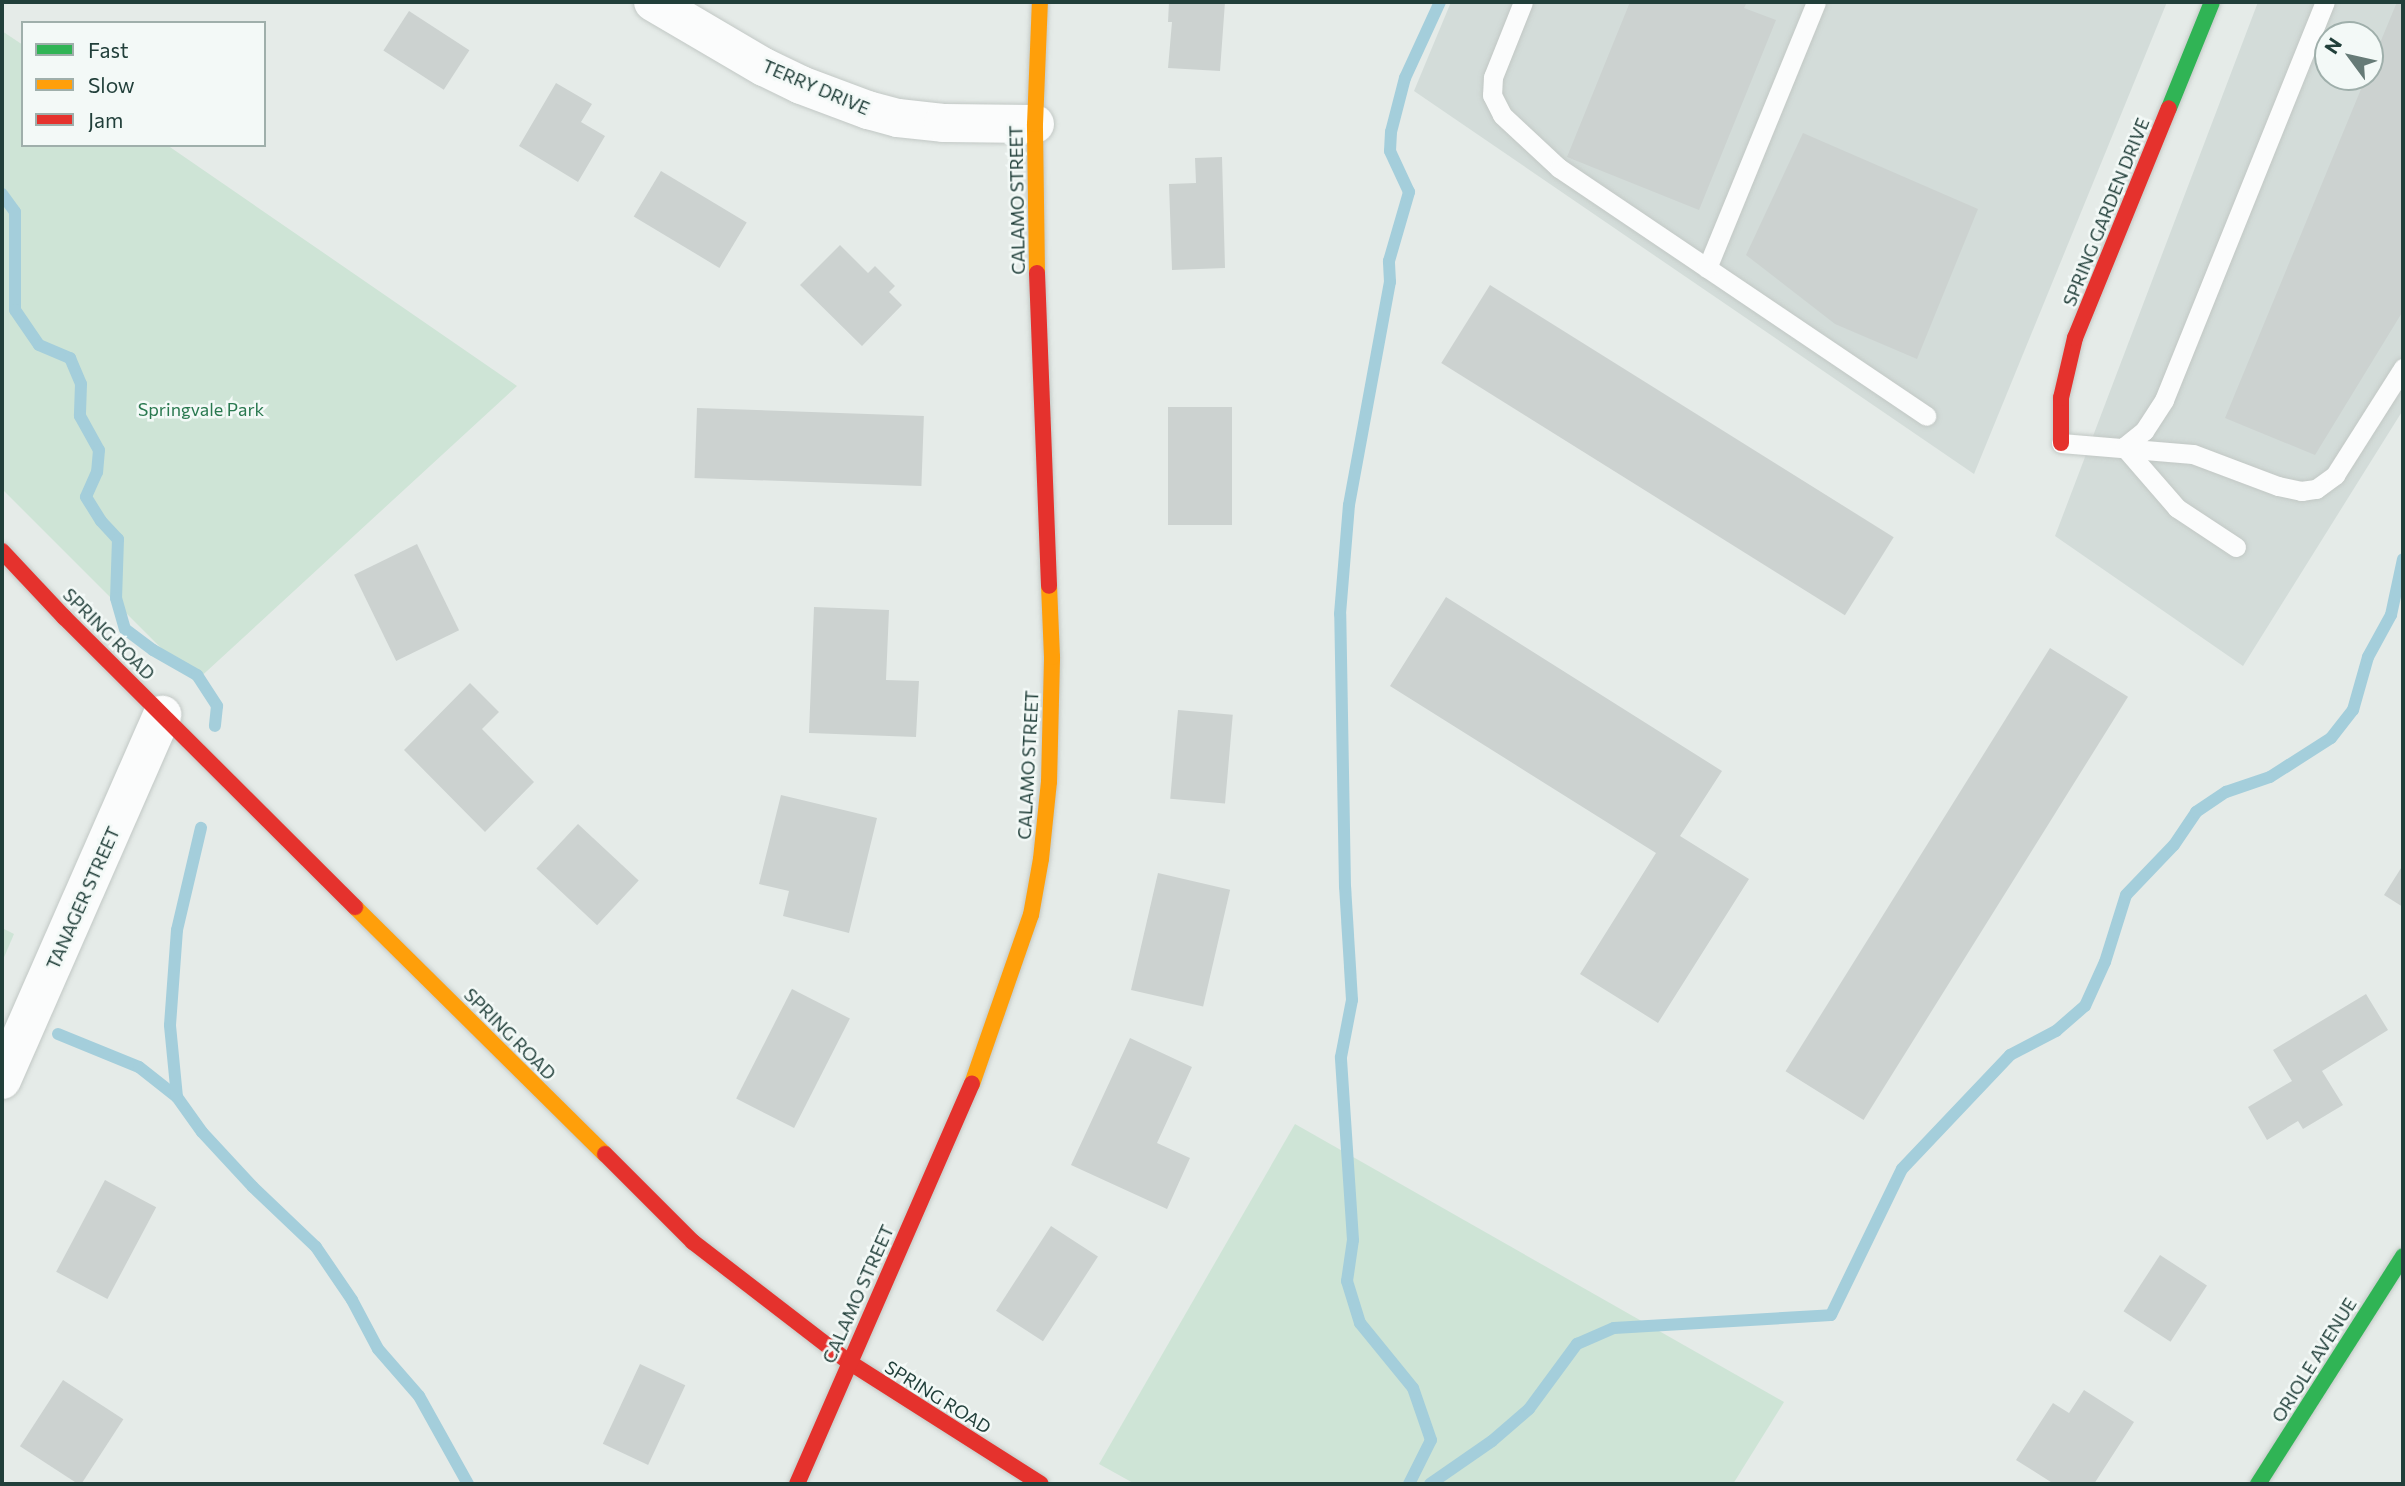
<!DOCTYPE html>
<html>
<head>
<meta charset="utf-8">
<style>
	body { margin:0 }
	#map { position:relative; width:2405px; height:1486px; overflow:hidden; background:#e5ebe8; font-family:Commissioner,sans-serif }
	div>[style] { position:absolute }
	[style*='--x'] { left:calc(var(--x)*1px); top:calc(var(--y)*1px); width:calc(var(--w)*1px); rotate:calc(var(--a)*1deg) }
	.built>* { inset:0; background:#d3dcd9 }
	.green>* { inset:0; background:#cee4d6 }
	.stream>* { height:12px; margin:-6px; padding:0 6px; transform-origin:6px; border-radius:6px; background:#a4cedb }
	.building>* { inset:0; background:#ccd2d0; transform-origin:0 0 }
	.roads { filter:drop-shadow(0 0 2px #c2c8c5) drop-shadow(0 0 2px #c2c8c5) }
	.lane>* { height:19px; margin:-9.5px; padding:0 9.5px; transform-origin:9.5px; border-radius:9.5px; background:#fbfcfc }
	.street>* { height:38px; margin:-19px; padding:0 19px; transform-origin:19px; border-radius:19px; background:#fbfcfc }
	.fast>* { height:16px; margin:-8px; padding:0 8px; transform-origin:8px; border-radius:8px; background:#30b455 }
	.slow>* { height:16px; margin:-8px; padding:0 8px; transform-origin:8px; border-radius:8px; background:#ff9f0a }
	.jam>* { height:16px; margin:-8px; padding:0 8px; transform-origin:8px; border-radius:8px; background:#e5322d }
	span { translate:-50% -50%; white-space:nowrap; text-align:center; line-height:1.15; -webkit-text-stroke:5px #f3f9f7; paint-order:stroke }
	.street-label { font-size:18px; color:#213f3a }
	.park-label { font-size:18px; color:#29784f }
	.frame { position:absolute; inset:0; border:4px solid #213f3a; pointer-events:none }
	.legend { position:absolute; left:21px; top:21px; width:245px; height:126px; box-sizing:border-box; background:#f3f9f7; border:2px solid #9fafab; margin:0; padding:9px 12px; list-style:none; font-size:21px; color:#213f3a }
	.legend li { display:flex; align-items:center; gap:14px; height:35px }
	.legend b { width:35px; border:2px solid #9fafab }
	.north { position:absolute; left:2314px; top:21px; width:70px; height:70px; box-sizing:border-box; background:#f3f9f7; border:2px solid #9fafab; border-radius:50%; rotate:303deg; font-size:19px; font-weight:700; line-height:28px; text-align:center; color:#213f3a }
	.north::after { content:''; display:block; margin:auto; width:24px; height:32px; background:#667b77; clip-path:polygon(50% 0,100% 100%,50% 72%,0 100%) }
</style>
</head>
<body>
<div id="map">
	<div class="built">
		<i style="clip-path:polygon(1451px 2px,2167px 2px,1974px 474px,1414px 91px)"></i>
		<i style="clip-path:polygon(evenodd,2258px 2px,2403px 2px,2403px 410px,2243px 666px,2055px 536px,2258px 2px,2328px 35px,2370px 35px,2370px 77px,2328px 77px,2328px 35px)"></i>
	</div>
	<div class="green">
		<i style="clip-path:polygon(2px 31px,23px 45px,23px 145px,167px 145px,517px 386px,195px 682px,2px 489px)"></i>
		<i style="clip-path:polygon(2px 928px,14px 934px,2px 962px)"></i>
		<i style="clip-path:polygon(1295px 1124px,1784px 1402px,1733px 1484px,1135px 1484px,1099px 1464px)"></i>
	</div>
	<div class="stream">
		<i style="--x:2;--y:194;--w:22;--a:54"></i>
		<i style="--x:15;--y:212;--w:98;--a:90"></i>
		<i style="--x:15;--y:310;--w:42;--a:55.6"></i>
		<i style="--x:39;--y:345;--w:34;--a:23"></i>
		<i style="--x:70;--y:358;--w:28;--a:67"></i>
		<i style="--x:81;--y:384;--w:32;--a:92"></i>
		<i style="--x:80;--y:416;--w:39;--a:61"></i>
		<i style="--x:99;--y:450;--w:22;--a:95"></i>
		<i style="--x:97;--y:472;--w:27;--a:114"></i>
		<i style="--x:86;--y:497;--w:28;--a:58"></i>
		<i style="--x:101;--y:521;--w:25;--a:47"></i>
		<i style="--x:118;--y:539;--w:59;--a:91.9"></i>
		<i style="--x:116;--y:598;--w:32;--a:74"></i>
		<i style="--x:125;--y:629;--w:35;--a:37"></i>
		<i style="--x:153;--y:650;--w:51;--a:29.6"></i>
		<i style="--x:197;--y:675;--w:37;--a:57"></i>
		<i style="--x:217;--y:706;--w:20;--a:96"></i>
		<i style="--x:58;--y:1034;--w:87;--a:22.2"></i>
		<i style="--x:139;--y:1067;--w:48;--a:38.3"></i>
		<i style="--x:177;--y:1097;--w:43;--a:54.5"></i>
		<i style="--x:202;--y:1132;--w:75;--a:47.2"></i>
		<i style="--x:253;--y:1187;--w:87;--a:43.6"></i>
		<i style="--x:316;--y:1247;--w:64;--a:55.8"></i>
		<i style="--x:352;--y:1300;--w:55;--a:62"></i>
		<i style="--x:378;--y:1349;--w:62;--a:48.9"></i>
		<i style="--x:419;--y:1396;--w:101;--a:60.9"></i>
		<i style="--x:177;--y:1097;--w:72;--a:-95.6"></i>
		<i style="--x:170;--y:1025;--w:95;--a:-85.8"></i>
		<i style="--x:177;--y:930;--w:105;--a:-76.8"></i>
		<i style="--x:1409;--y:1484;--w:49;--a:-63.4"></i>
		<i style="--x:1431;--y:1440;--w:55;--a:-109.1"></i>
		<i style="--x:1413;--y:1388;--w:84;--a:-129.2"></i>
		<i style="--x:1360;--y:1323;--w:44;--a:-107.2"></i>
		<i style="--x:1347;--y:1281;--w:41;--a:-81.7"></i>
		<i style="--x:1353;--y:1240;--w:183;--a:-93.8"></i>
		<i style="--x:1341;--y:1057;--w:58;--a:-79.1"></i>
		<i style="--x:1352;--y:1000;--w:113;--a:-93.5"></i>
		<i style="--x:1345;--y:887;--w:273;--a:-91"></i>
		<i style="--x:1340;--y:614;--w:109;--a:-85.3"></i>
		<i style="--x:1349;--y:505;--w:227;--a:-79.6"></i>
		<i style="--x:1390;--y:282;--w:21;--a:-93"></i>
		<i style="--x:1389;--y:261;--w:72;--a:-73.8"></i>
		<i style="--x:1409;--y:192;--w:45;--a:-114.9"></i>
		<i style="--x:1390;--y:151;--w:19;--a:-87"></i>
		<i style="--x:1391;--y:132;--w:56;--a:-75.5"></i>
		<i style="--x:1405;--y:78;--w:84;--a:-65.3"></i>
		<i style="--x:1430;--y:1484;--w:75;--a:-34.7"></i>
		<i style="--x:1492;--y:1441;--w:49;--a:-40.9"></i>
		<i style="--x:1529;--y:1409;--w:81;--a:-53.6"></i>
		<i style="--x:1577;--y:1344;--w:40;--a:-23.4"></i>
		<i style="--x:1614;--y:1328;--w:217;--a:-3.4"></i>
		<i style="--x:1831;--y:1315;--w:162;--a:-64.1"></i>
		<i style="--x:1902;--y:1169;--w:157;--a:-46.5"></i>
		<i style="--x:2010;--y:1055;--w:52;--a:-27.6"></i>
		<i style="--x:2056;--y:1031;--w:38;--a:-41"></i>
		<i style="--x:2085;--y:1006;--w:48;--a:-65.6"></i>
		<i style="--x:2105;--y:962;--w:70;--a:-72.6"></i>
		<i style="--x:2126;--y:895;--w:69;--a:-46.2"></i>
		<i style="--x:2174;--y:845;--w:40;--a:-56"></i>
		<i style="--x:2196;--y:812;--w:36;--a:-34"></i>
		<i style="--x:2226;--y:792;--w:46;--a:-18.8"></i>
		<i style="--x:2270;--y:777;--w:72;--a:-32.6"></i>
		<i style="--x:2331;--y:738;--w:36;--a:-52"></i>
		<i style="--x:2353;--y:710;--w:55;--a:-74.2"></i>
		<i style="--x:2368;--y:657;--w:48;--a:-61.3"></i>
		<i style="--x:2391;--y:615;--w:57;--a:-77.9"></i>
	</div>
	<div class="building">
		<i style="clip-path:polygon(1169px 2px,1225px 2px,1220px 71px,1168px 68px,1172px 22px,1168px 22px)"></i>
		<i style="clip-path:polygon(1630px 2px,1747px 2px,1744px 8px,1776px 20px,1699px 210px,1567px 157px)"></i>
		<i style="clip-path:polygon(2397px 2px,2403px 2px,2403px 311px,2315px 455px,2225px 418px,2366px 77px,2370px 77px,2370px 67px)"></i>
		<i style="left:409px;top:11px;width:72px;height:47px;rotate:33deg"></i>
		<i style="clip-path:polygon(556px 83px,592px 104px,581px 122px,605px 136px,578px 182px,519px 146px)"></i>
		<i style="clip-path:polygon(1803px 133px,1978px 209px,1917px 359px,1835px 324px,1746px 255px)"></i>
		<i style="clip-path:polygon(1222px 157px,1225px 268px,1172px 270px,1169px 184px,1196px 183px,1195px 158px)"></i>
		<i style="left:661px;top:171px;width:100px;height:53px;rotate:31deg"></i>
		<i style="clip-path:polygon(840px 245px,868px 273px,875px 266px,895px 286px,889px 292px,902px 305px,862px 346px,800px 285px)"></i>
		<i style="left:1490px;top:285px;width:476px;height:92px;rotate:32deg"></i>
		<i style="left:1168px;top:407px;width:64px;height:118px"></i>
		<i style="left:697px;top:408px;width:227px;height:70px;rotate:2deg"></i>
		<i style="left:417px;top:544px;width:96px;height:70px;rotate:64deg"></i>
		<i style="clip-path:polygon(1446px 597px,1722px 771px,1680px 836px,1749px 879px,1658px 1023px,1580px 974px,1656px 853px,1390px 686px)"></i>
		<i style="clip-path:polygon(814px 607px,889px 610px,886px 680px,919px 681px,916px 737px,809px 733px)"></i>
		<i style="left:2050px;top:648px;width:92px;height:499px;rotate:32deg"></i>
		<i style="clip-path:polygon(470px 683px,499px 712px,482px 729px,534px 782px,485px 832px,404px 750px)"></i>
		<i style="left:1178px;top:710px;width:55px;height:89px;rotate:5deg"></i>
		<i style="clip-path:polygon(781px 795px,877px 818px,849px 933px,783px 916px,789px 891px,759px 884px)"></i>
		<i style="left:578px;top:824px;width:83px;height:61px;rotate:43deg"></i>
		<i style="clip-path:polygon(2403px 865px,2403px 907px,2384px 895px)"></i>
		<i style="left:1158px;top:873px;width:74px;height:120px;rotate:13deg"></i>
		<i style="left:792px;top:989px;width:65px;height:123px;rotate:27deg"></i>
		<i style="clip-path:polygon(2366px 994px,2388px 1030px,2322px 1071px,2343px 1105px,2303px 1129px,2298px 1121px,2267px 1140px,2248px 1107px,2292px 1081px,2273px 1050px)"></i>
		<i style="clip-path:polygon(1130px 1038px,1192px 1067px,1157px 1143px,1190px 1158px,1167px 1209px,1071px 1165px)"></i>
		<i style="left:105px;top:1180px;width:58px;height:104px;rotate:28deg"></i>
		<i style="left:1051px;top:1226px;width:56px;height:101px;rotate:33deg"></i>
		<i style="left:2160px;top:1255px;width:56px;height:67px;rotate:33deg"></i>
		<i style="left:640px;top:1364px;width:50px;height:88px;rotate:25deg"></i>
		<i style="left:63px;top:1380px;width:72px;height:79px;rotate:33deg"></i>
		<i style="clip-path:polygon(2084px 1390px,2134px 1422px,2094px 1484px,2054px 1484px,2016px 1460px,2053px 1403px,2069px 1413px)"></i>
	</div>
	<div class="roads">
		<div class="lane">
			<i style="--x:1523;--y:2;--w:81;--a:111.8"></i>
			<i style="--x:1493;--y:77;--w:18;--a:93"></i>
			<i style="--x:1492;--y:95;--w:22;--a:63"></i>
			<i style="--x:1502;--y:115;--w:78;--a:42.9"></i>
			<i style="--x:1559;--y:168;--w:443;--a:34"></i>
			<i style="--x:1707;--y:268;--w:287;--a:-67.7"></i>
			<i style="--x:2061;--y:443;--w:132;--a:4.8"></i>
			<i style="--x:2193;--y:454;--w:91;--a:20.6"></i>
			<i style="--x:2278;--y:486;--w:24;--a:12"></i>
			<i style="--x:2301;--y:491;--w:15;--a:-8"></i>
			<i style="--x:2316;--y:489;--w:24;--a:-36"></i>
			<i style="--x:2335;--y:475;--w:127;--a:-57.6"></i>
			<i style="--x:2236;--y:547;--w:71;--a:-146.5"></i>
			<i style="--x:2177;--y:508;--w:81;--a:-131"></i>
			<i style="--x:2124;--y:447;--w:26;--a:-39"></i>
			<i style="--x:2144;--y:431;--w:37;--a:-57"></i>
			<i style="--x:2164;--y:400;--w:429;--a:-68"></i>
		</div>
		<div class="street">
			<i style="--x:653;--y:2;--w:129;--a:30.4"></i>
			<i style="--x:764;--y:67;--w:41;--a:25.9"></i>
			<i style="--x:801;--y:85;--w:72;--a:20.5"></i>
			<i style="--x:868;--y:110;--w:31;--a:15"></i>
			<i style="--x:898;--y:118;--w:45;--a:6.3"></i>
			<i style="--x:943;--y:123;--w:92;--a:0.6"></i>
			<i style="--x:2;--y:1080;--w:399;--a:-66.3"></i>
		</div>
		<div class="fast">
			<i style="--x:2169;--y:108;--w:114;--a:-67.9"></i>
			<i style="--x:2258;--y:1484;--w:270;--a:-57.5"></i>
		</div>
		<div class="slow">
			<i style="--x:1037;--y:273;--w:149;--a:-90.8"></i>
			<i style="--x:1035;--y:124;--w:122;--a:-87.7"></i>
			<i style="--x:355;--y:907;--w:351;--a:44.7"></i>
			<i style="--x:972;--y:1084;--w:179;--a:-70.8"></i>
			<i style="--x:1031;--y:915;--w:57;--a:-79.9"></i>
			<i style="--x:1041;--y:859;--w:77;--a:-84.1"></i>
			<i style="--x:1049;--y:782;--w:125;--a:-88.6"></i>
			<i style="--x:1052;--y:657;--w:71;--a:-92.4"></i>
		</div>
		<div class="jam">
			<i style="--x:1037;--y:273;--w:313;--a:87.8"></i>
			<i style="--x:2061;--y:443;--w:45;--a:-90"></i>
			<i style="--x:2061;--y:398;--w:62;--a:-76.9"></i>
			<i style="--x:2075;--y:338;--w:248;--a:-67.8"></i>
			<i style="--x:2;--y:551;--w:91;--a:46.8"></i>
			<i style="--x:64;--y:617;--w:411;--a:44.9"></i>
			<i style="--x:605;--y:1154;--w:124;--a:45"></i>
			<i style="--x:693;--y:1242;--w:197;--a:37.6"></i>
			<i style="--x:849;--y:1362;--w:227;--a:32.4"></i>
			<i style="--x:797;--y:1484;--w:437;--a:-66.4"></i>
		</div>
	</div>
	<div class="street-label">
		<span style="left:816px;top:87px;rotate:23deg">TERRY DRIVE</span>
		<span style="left:1017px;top:200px;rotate:-91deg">CALAMO STREET</span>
		<span style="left:2106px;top:212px;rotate:-68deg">SPRING GARDEN DRIVE</span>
		<span style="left:109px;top:634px;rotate:45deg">SPRING ROAD</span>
		<span style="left:1028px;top:765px;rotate:-87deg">CALAMO STREET</span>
		<span style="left:83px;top:898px;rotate:-66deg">TANAGER STREET</span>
		<span style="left:510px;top:1034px;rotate:45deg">SPRING ROAD</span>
		<span style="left:858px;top:1294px;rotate:-66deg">CALAMO STREET</span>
		<span style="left:2314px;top:1360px;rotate:-58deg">ORIOLE AVENUE</span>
		<span style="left:938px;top:1397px;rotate:32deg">SPRING ROAD</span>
	</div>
	<div class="park-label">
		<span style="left:201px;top:409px">Springvale Park</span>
	</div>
	<div class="frame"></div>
	<ul class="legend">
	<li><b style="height:9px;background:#30b455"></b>Fast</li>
	<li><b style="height:9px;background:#ff9f0a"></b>Slow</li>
	<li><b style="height:9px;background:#e5322d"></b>Jam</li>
	</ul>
	<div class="north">N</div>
</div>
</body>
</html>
